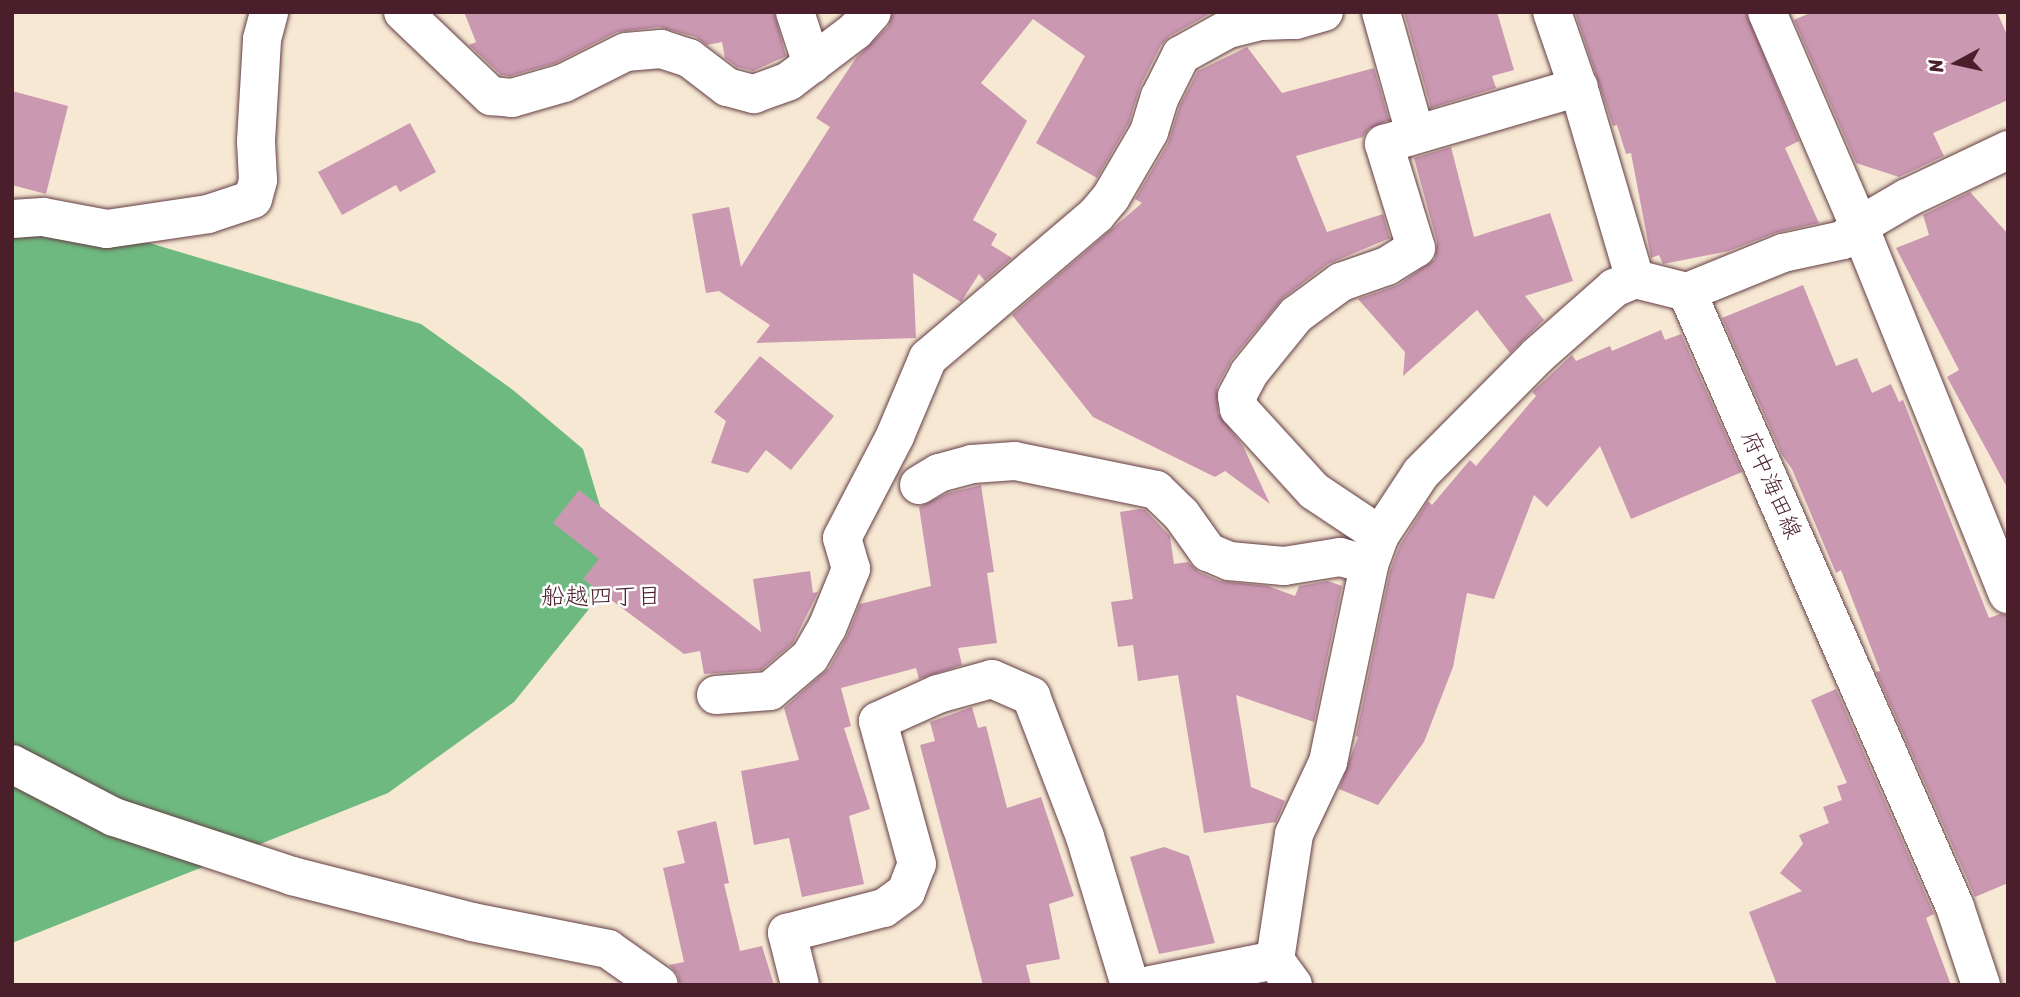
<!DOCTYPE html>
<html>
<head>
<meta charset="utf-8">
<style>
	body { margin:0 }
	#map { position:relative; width:2020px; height:997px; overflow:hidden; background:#f6e8d3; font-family:Sriracha,"Klee One",sans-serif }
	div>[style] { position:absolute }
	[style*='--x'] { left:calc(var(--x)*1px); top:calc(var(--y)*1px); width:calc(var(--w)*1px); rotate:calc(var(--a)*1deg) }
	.forest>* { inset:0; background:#6eb980 }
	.building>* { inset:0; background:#ca98b1 }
	.roads { filter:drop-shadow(0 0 2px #643d44) drop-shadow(0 0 2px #643d44) }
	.minor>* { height:38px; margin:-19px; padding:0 19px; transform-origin:19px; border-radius:19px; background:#fff }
	.major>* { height:38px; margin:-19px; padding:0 19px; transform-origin:19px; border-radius:19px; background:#fff }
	span { translate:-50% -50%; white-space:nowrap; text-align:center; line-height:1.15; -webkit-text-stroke:5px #fff; paint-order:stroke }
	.street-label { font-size:23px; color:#4a1f2b }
	.neighbourhood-label { font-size:24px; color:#4a1f2b }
	.frame { position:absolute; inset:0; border:14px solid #4a1f2b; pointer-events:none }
	.north { position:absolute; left:1922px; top:28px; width:70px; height:70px; -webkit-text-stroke:5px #fff; paint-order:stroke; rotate:262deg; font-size:19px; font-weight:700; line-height:28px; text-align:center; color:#4a1f2b }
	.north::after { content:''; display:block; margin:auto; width:24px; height:32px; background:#4a1f2b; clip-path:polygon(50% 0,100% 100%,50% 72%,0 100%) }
</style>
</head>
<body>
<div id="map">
	<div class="forest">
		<i style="clip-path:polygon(12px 202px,421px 324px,513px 390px,583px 449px,606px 526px,589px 609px,514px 702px,388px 793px,12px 943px)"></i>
	</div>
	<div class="building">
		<i style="clip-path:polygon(464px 12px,774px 12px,786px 56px,753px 71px,737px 67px,725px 58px,722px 42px,707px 45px,696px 37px,659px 27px,617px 32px,556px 63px,510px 76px,501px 75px,469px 45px,476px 42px)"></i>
		<i style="clip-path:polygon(893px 12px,1213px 12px,1170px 36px,1161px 45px,1140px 87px,1129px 123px,1097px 178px,1036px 143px,1085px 56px,1033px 19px,981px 83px,1027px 121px,973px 220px,997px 234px,991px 245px,1012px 258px,985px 281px,979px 274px,961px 302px,913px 273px,916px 338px,756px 343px,770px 325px,719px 291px,706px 293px,692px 214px,729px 207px,741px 267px,830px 127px,816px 118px,856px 58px,888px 27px)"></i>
		<i style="clip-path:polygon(1404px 12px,1497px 12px,1514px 70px,1492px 76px,1496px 88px,1431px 108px)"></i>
		<i style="clip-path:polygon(1575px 12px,1746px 12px,1799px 141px,1785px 148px,1819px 223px,1775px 233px,1729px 251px,1663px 264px,1659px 255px,1651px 258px,1631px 153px,1626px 154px,1617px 125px,1613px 126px)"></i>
		<i style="clip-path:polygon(1812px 12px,1997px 12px,2008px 37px,2008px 100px,1933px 133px,1944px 156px,1899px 177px,1856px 163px,1794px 20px)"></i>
		<i style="clip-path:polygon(1247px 47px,1282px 93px,1374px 68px,1389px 120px,1369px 129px,1363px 137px,1296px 156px,1327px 232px,1383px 214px,1390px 238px,1328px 264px,1283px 298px,1232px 359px,1217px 387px,1218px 413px,1243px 446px,1270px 504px,1225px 471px,1215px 477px,1093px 417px,1012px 315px,1142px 203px,1135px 199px,1168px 143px,1180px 105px,1198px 71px)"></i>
		<i style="clip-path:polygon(12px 91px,68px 106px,46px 194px,12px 185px)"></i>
		<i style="clip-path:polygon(410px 123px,436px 172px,400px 192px,396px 185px,342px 215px,318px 172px)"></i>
		<i style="clip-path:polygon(1451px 147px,1474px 237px,1550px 213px,1573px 281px,1525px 296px,1544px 320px,1510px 353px,1477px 310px,1403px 376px,1405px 352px,1358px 299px,1398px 285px,1435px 259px,1437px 242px,1414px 158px)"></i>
		<i style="clip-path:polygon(1970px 192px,2008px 234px,2008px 489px,1947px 377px,1959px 370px,1896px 248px,1929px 235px,1923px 215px)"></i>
		<i style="clip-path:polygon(1803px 285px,1836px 366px,1857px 358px,1872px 393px,1891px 384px,1899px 402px,1903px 400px,1989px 618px,2000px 614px,2008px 615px,2008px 883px,1975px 897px,1876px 672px,1880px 671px,1841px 570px,1836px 573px,1792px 469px,1782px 455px,1722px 318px)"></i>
		<i style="clip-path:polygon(1661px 330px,1665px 340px,1681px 334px,1742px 472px,1631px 519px,1600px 446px,1547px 507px,1534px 495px,1494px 599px,1467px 593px,1453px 667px,1424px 742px,1378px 805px,1339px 789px,1358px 737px,1356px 736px,1390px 571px,1400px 545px,1428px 501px,1432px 505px,1470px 460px,1476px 466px,1536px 396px,1532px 392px,1572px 355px,1576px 361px,1610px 346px,1612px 351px)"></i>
		<i style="clip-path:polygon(760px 356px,834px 416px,791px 470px,766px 450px,748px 473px,711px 463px,726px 421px,714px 412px)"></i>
		<i style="clip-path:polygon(981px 485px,994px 572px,987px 573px,997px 643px,958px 648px,962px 665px,919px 679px,916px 668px,841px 688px,851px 726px,844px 728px,870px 809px,849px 816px,864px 884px,802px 897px,789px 838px,754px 845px,741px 771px,799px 760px,784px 708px,829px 668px,847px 636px,860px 604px,931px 586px,919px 507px,948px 493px)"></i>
		<i style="clip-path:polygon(579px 490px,761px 632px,753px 579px,810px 571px,813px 593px,818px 592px,793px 643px,761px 670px,704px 674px,700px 651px,684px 654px,583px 579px,599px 559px,553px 523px)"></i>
		<i style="clip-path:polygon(1139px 509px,1145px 510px,1170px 536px,1174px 564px,1188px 562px,1199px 572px,1220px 581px,1268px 586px,1295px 596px,1299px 586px,1328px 581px,1342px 586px,1314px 722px,1236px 695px,1251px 787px,1285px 801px,1276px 822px,1204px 833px,1178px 675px,1138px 681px,1133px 645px,1118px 647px,1111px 602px,1133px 599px,1120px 512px)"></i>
		<i style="clip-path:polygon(1836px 689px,1934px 914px,1926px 918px,1951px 985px,1777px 985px,1749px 912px,1802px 891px,1780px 873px,1803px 844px,1799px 835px,1829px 823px,1823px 807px,1842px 800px,1837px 786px,1847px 783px,1811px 700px)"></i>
		<i style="clip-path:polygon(972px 707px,978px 728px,986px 726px,1007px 808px,1041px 797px,1074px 896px,1049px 904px,1060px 959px,1026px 965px,1031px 985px,983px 985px,920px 745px,935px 741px,930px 722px)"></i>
		<i style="clip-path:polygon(716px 821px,729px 883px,724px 884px,740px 951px,762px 946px,774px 985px,680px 985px,678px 975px,669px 965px,684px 962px,663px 868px,685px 863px,677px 831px)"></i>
		<i style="clip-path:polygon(1164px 847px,1189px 856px,1215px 943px,1159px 954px,1130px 857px)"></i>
	</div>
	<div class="roads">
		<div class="minor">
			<i style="--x:403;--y:12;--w:122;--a:43.7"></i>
			<i style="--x:491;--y:96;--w:21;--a:5"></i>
			<i style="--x:512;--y:98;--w:54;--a:-16.1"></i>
			<i style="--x:564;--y:83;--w:69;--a:-26.6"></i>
			<i style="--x:626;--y:52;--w:35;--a:-5"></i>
			<i style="--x:661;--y:49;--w:29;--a:18"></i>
			<i style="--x:689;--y:58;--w:48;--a:37.3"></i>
			<i style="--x:727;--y:87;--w:28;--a:15"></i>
			<i style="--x:754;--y:94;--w:37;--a:-20"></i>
			<i style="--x:789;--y:81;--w:83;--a:-37.1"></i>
			<i style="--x:855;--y:31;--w:25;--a:-48"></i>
			<i style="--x:795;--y:12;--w:55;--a:71.9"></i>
			<i style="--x:1381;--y:12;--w:126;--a:74.3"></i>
			<i style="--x:1767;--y:12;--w:233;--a:66.7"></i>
			<i style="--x:1859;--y:226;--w:397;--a:68"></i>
			<i style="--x:12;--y:219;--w:31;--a:-4"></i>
			<i style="--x:43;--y:217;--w:65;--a:10.6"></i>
			<i style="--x:107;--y:229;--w:102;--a:-8.4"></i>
			<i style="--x:208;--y:214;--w:47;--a:-18.4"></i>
			<i style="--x:253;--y:199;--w:20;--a:-75"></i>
			<i style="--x:258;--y:180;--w:39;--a:-93"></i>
			<i style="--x:256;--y:141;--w:102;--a:-86.6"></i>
			<i style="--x:262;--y:39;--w:28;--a:-75"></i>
			<i style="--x:1687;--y:292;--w:104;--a:-22.1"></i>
			<i style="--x:1783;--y:253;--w:61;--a:-12.2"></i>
			<i style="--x:1843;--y:240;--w:21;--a:-41"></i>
			<i style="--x:1859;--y:226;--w:56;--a:-30.3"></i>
			<i style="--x:1907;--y:198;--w:112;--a:-25.4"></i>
			<i style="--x:919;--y:485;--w:23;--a:-31"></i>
			<i style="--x:939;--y:473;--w:34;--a:-15"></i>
			<i style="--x:972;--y:464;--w:43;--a:-4"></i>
			<i style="--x:1015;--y:461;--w:144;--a:11.6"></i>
			<i style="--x:1156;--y:490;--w:35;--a:44"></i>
			<i style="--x:1181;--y:514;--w:47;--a:54.6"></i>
			<i style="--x:1208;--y:552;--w:23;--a:23"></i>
			<i style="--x:1229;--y:561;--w:55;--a:5.2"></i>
			<i style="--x:1284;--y:566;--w:57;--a:-9.1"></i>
			<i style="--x:1340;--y:557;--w:30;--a:15"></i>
			<i style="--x:1380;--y:535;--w:79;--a:-146.3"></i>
			<i style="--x:1314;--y:491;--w:111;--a:-132.4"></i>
			<i style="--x:1239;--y:409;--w:13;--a:-99"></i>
			<i style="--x:1237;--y:396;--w:26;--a:-62"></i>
			<i style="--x:1249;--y:373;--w:75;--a:-51"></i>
			<i style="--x:1296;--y:315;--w:56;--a:-36.3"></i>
			<i style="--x:1341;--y:282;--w:49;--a:-19.2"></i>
			<i style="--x:1387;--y:266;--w:34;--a:-32"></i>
			<i style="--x:1416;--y:248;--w:109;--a:-107.1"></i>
			<i style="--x:1384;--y:144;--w:203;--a:-16.3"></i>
			<i style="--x:716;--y:695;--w:54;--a:-4.2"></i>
			<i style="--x:770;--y:691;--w:52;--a:-40.4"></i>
			<i style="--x:810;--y:657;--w:34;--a:-60"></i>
			<i style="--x:827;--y:628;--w:64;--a:-67.9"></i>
			<i style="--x:851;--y:569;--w:32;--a:-106"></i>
			<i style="--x:842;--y:538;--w:115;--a:-62.5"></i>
			<i style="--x:895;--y:436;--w:85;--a:-67.1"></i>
			<i style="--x:928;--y:358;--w:221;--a:-40.4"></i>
			<i style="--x:1096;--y:215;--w:23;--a:-50"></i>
			<i style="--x:1111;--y:197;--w:75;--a:-59.7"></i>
			<i style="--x:1149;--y:132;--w:37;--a:-73"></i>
			<i style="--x:1160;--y:97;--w:47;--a:-63.4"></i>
			<i style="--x:1181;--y:55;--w:54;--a:-29"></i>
			<i style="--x:1228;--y:29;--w:34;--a:-14"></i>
			<i style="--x:1261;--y:21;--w:35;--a:-2"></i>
			<i style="--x:1296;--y:20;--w:29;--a:-16"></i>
			<i style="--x:12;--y:764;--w:115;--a:27.5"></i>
			<i style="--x:114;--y:817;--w:188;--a:18.3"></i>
			<i style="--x:292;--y:876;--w:186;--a:14.3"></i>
			<i style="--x:472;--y:922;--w:139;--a:11.2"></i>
			<i style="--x:608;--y:949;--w:62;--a:35.2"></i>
			<i style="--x:800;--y:985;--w:54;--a:-104"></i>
			<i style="--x:787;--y:933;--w:100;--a:-14.5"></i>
			<i style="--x:884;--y:908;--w:27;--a:-36"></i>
			<i style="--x:906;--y:892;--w:30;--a:-69"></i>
			<i style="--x:917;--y:864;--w:148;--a:-105.3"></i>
			<i style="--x:878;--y:721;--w:66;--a:-24.2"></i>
			<i style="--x:938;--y:694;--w:56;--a:-15.5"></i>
			<i style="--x:992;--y:679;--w:43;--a:23.6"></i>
			<i style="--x:1031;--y:696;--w:151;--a:69"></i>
			<i style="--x:1085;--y:837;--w:155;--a:73.1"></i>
			<i style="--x:1151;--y:985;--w:126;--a:-11.4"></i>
			<i style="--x:1293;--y:985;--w:31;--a:-126"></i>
			<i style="--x:1275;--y:960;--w:127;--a:-81.4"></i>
			<i style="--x:1294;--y:834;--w:80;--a:-64.7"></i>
			<i style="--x:1328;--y:762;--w:201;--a:-78.2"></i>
			<i style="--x:1369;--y:565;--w:32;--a:-70"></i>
			<i style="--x:1380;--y:535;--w:74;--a:-56.5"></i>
			<i style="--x:1421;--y:473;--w:165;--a:-45.2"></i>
			<i style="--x:1537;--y:356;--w:103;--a:-41.4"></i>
			<i style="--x:1614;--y:288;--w:23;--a:-23"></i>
		</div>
		<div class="major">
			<i style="--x:1552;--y:12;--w:89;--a:71"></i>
			<i style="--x:1581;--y:96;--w:191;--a:73.6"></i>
			<i style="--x:1635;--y:279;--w:54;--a:14"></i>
			<i style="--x:1687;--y:292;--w:671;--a:66.45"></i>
			<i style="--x:1955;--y:907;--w:82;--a:71.6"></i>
		</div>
	</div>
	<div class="street-label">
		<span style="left:1771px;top:485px;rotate:66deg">府中海田線</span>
	</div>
	<div class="neighbourhood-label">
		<span style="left:601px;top:597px">船越四丁目</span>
	</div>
	<div class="frame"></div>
	<div class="north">N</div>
</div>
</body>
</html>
